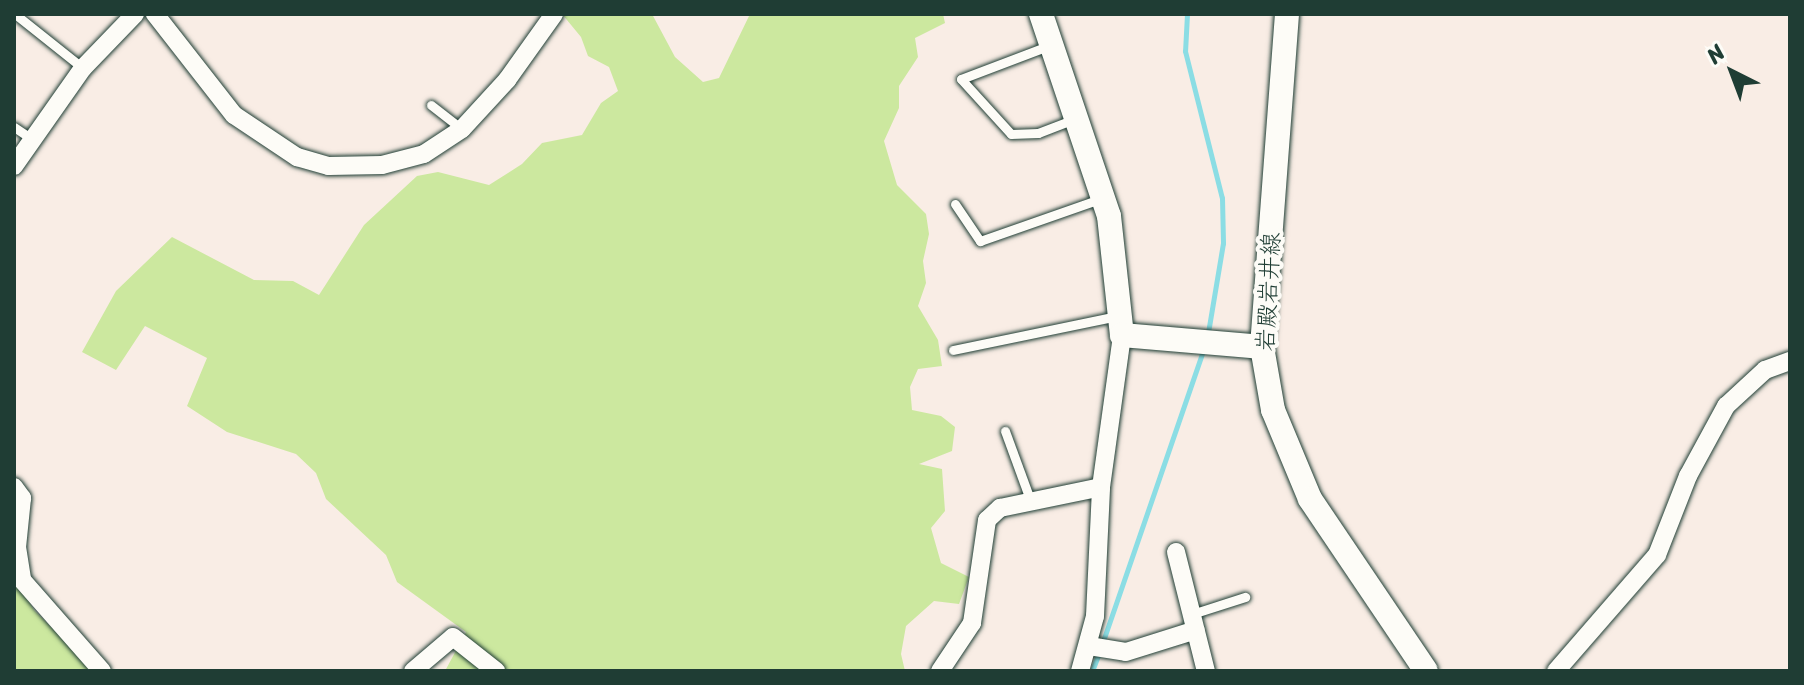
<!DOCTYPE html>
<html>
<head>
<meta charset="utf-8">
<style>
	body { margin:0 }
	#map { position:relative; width:1804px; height:685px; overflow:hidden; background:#f9ede5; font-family:Sriracha,"Klee One",sans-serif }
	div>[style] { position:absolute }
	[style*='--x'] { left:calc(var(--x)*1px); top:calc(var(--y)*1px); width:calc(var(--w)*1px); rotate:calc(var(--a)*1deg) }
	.green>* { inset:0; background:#cce89f }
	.stream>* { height:5px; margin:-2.5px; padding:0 2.5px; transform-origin:2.5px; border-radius:2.5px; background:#8bdde4 }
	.roads { filter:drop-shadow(0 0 2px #1f3d34) drop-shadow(0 0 2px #1f3d34) }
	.lane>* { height:9px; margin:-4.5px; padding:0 4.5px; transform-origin:4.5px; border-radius:4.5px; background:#fdfcf7 }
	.street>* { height:18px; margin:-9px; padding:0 9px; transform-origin:9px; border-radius:9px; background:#fdfcf7 }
	.secondary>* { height:24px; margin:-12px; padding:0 12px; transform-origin:12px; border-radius:12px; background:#fdfcf7 }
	span { translate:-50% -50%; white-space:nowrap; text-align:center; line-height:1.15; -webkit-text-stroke:8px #fdfcf7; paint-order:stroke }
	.street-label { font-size:24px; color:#1f3d34 }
	.frame { position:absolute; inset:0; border:16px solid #1f3d34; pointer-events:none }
	.north { position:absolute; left:1692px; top:32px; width:80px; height:80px; -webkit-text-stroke:6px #fdfcf7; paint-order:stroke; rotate:318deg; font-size:22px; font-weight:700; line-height:32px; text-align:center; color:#1f3d34 }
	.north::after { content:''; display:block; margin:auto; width:28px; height:36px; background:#1f3d34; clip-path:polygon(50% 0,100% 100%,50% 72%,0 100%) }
</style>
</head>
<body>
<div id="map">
	<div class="green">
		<i style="clip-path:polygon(562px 14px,652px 14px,675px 57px,703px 82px,719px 78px,750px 14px,943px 14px,945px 23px,915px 38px,918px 57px,899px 86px,899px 108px,884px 141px,897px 185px,926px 214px,929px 234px,923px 261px,926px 283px,918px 306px,938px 340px,942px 366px,918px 369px,910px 387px,912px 410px,941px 416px,955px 427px,952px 451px,919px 464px,942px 469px,945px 511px,931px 528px,941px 563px,969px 577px,959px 604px,934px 601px,906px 626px,901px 654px,905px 671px,445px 671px,466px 632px,397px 582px,386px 555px,326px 499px,316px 473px,296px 454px,227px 432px,187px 406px,207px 358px,145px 326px,116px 370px,82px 352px,116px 291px,172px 237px,254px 280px,293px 281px,319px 295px,364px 225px,417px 176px,438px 172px,489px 185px,522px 164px,542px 143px,582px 135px,601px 103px,618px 91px,609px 67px,588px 56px,581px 37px)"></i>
		<i style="clip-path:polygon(14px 577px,34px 610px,95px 671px,14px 671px)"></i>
	</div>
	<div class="stream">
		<i style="--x:1187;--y:14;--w:37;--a:93"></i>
		<i style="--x:1185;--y:51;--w:152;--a:75.9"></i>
		<i style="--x:1222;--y:198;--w:45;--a:88.7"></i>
		<i style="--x:1223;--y:243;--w:91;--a:99.5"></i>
		<i style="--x:1102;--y:644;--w:310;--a:-71"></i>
		<i style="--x:1092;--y:671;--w:19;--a:-69"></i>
	</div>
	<div class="roads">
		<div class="lane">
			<i style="--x:15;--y:14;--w:87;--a:38.5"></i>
			<i style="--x:961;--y:79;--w:74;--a:47.7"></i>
			<i style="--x:1011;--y:134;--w:27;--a:-2"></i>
			<i style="--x:1038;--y:133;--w:40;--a:-21"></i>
			<i style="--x:961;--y:79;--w:93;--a:-20.8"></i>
			<i style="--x:431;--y:105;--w:39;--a:38"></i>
			<i style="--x:14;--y:127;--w:22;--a:34"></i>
			<i style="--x:955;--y:204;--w:45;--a:56"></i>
			<i style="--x:980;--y:241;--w:127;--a:-19.3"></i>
			<i style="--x:953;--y:350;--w:167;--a:-11.7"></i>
			<i style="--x:1005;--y:431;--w:76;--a:69.9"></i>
			<i style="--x:1192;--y:614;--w:56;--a:-17.8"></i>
		</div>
		<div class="street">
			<i style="--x:155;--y:14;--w:128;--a:52"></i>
			<i style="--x:234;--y:115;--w:76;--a:33.7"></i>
			<i style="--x:297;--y:157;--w:33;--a:16"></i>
			<i style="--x:329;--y:166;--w:53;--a:-1.1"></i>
			<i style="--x:382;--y:165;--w:43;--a:-14.7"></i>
			<i style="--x:424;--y:154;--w:45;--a:-33.3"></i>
			<i style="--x:462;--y:129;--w:67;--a:-47.4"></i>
			<i style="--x:507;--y:80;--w:81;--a:-54.5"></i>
			<i style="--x:14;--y:166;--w:120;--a:-54.9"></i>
			<i style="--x:83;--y:68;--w:75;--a:-46.1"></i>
			<i style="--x:14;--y:487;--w:14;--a:54"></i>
			<i style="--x:22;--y:498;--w:49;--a:95.8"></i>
			<i style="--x:17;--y:547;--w:33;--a:81"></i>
			<i style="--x:22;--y:580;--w:121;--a:48.7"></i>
			<i style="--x:1176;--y:552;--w:123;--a:75.9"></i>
			<i style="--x:1089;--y:646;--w:37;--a:9"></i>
			<i style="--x:1126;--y:652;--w:73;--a:-17.4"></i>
			<i style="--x:413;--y:671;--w:52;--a:-40.4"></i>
			<i style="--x:453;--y:637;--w:55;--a:38.3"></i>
			<i style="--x:940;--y:671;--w:58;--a:-56.3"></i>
			<i style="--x:972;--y:623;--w:104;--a:-81.7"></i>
			<i style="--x:987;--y:520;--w:18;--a:-43"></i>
			<i style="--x:1000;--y:508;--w:103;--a:-11.7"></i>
			<i style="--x:1080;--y:671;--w:57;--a:-74.7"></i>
			<i style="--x:1095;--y:616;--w:129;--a:-87.3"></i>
			<i style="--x:1101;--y:487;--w:153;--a:-82.1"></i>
			<i style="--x:1556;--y:671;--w:154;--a:-49"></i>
			<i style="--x:1657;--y:555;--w:85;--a:-68.6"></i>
			<i style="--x:1688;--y:476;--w:80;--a:-61.5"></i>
			<i style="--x:1726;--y:406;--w:53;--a:-42.7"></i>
			<i style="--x:1765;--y:370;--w:27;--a:-20"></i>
		</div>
		<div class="secondary">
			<i style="--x:1041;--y:14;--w:213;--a:71.4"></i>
			<i style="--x:1109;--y:216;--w:120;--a:83.8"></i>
			<i style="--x:1122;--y:335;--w:141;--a:4.9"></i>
			<i style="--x:1287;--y:14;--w:334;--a:94.3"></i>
			<i style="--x:1262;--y:347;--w:64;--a:80.1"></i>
			<i style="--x:1273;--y:410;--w:96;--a:67.4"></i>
			<i style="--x:1310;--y:499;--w:207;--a:56"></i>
		</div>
	</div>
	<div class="street-label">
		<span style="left:1269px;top:292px;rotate:-87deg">岩殿岩井線</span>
	</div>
	<div class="frame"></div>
	<div class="north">N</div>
</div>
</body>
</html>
